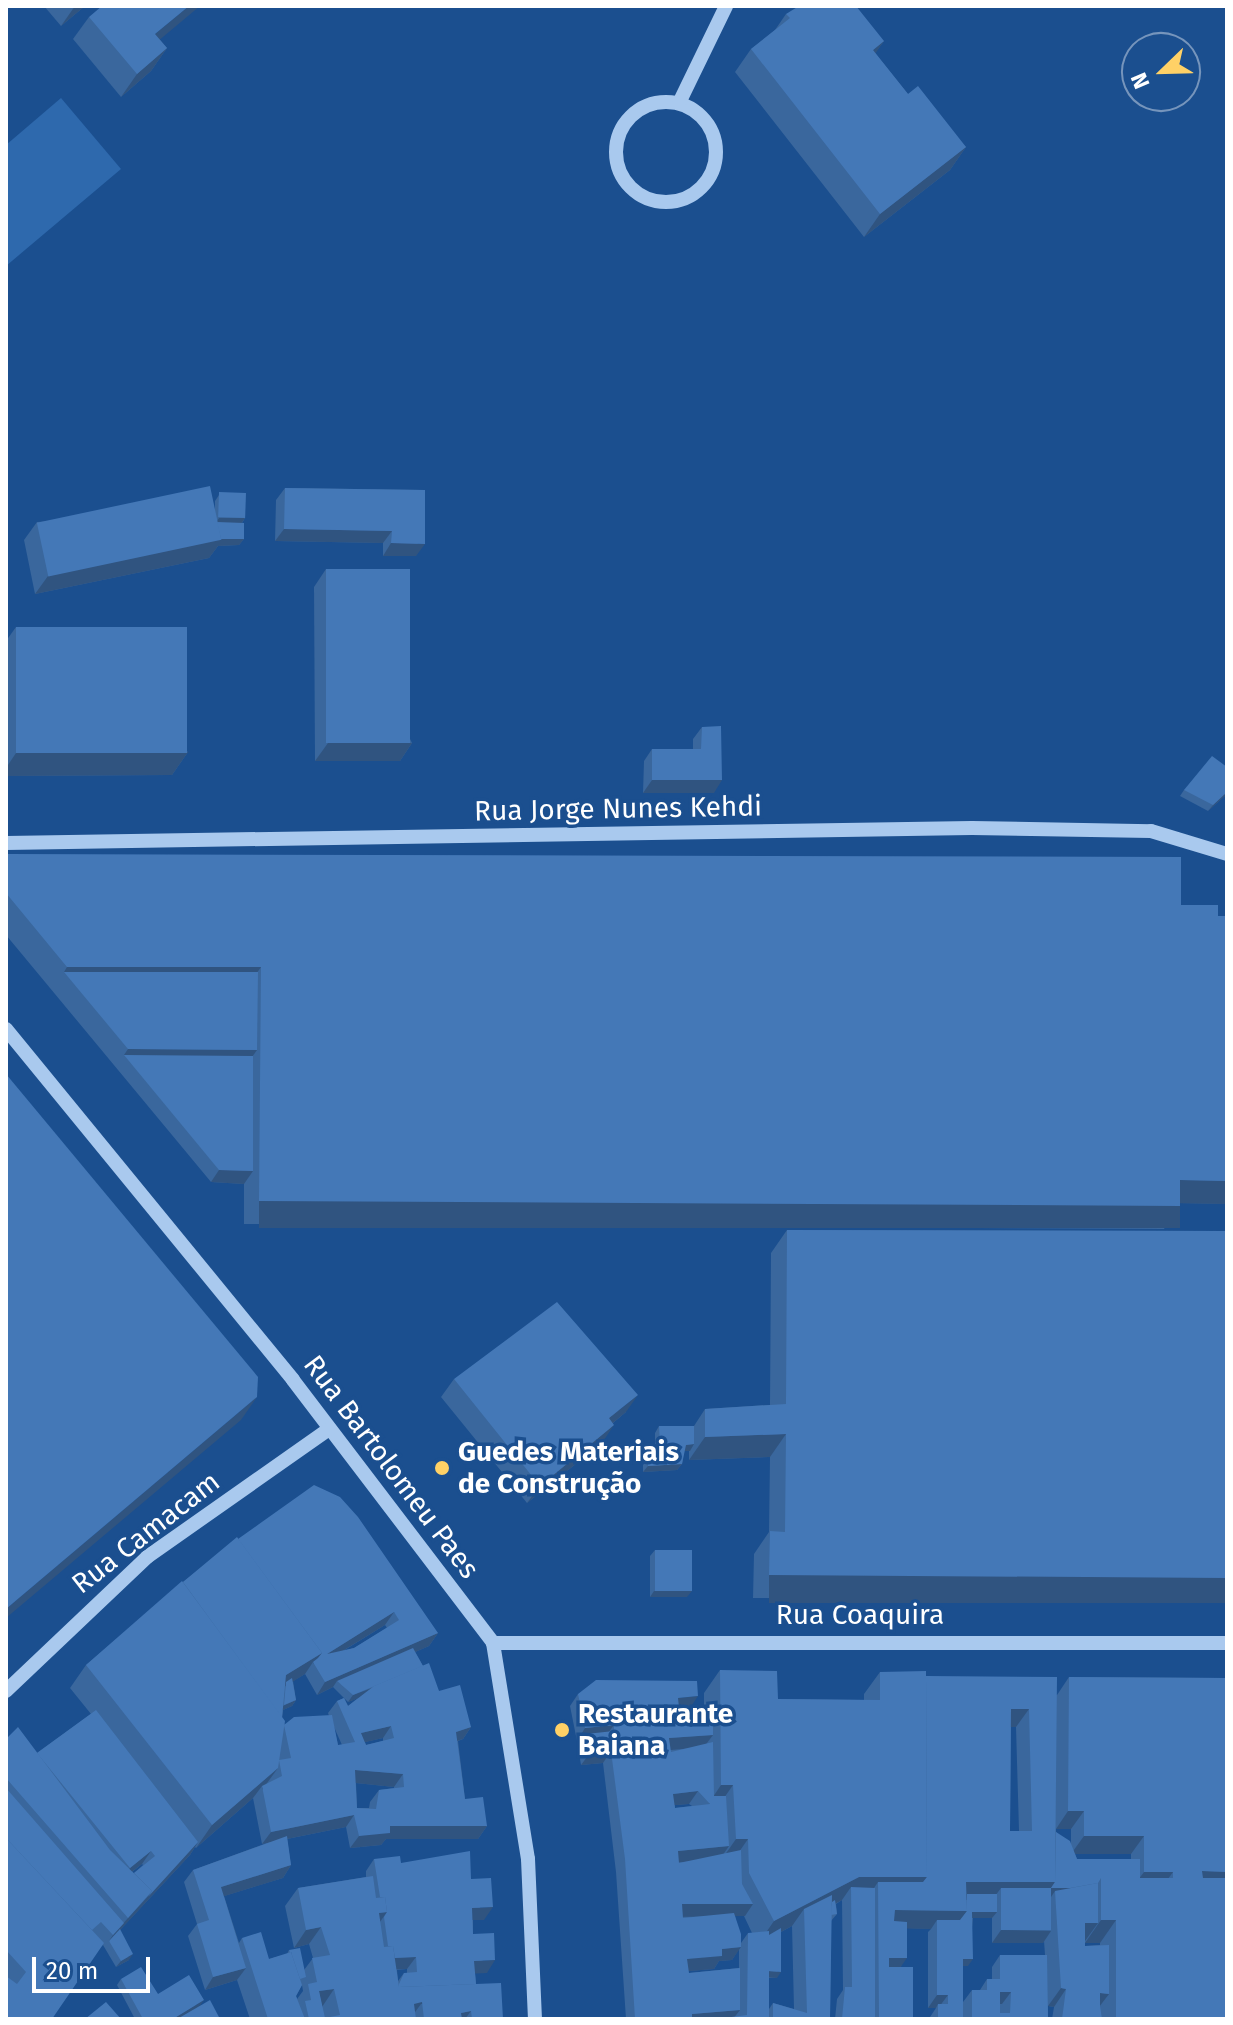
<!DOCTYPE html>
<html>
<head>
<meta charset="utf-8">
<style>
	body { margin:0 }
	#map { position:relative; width:1233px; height:2025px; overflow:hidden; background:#1b4f8f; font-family:"Fira Sans",sans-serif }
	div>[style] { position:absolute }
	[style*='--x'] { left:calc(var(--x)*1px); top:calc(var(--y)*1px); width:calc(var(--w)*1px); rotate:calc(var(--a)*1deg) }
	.green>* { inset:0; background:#2e69ad }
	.minor>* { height:14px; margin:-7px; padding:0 7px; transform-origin:7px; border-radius:7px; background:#a9c9ee }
	.minor>.ring { margin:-7px; padding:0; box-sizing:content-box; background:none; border:14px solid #a9c9ee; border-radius:50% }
	.wall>* { inset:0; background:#3a679d }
	.shaded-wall>* { inset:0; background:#305480; transform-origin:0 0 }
	.building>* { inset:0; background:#4478b7; transform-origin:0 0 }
	.dots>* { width:22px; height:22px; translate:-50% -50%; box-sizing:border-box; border:4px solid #1b4f8f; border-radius:50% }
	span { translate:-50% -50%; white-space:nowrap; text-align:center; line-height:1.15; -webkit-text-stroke:7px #1b4f8f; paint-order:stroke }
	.street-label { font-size:28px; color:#fff }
	.poi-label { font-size:28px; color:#fff; font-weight:700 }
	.left { translate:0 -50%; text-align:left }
	.frame { position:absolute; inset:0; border:8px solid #fff; pointer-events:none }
	.north { position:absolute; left:1121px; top:32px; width:80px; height:80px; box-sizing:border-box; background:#1b4f8f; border:2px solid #7695bc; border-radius:50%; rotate:247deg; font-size:22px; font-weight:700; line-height:32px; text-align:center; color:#fff }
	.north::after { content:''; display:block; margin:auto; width:28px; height:36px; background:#ffd166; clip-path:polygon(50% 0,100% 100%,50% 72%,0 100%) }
	.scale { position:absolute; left:32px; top:1957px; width:118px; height:36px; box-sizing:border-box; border:4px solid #fff; border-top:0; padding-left:10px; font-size:24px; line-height:28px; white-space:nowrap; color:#fff; -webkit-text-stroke:6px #1b4f8f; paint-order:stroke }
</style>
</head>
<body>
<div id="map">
	<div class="green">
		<i style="clip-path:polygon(61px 98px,121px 169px,6px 266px,6px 145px)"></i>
	</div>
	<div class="minor">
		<i class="ring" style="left:616px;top:102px;width:86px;height:86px"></i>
		<i style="--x:679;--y:103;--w:108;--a:-64.1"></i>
		<i style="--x:6;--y:843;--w:966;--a:-0.89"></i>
		<i style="--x:972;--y:828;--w:179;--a:1"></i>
		<i style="--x:1151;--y:831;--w:79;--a:16.8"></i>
		<i style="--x:6;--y:1029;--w:453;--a:50.7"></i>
		<i style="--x:293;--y:1380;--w:330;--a:52.7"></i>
		<i style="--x:493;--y:1643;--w:219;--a:80.8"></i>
		<i style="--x:528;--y:1859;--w:160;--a:87.5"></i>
		<i style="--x:493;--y:1643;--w:734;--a:0"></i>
		<i style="--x:6;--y:1691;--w:195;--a:-43.5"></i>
		<i style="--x:147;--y:1557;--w:223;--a:-35.1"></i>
	</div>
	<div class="wall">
		<i style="clip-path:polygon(44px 6px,85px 6px,61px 26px)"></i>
		<i style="clip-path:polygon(786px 14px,884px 41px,875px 53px,908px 94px,966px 147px,950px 170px,864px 237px,735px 72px,751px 49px,775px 30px)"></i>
		<i style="clip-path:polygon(89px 17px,160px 40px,167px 48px,151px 71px,121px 97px,73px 39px)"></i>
		<i style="clip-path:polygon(285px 488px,425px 490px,416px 556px,383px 556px,383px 543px,275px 541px,276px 500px)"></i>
		<i style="clip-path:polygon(219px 495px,245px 518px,242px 523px,244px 539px,239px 545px,218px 546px,209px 558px,35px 594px,24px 540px,37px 522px,215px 511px,215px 501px)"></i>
		<i style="clip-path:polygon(326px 569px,412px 743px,400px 761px,315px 761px,314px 587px)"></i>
		<i style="clip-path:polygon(16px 627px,188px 752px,172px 775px,6px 776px,6px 641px)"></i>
		<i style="clip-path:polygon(702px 727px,714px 793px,643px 793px,644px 761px,652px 749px,693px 749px,693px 739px)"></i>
		<i style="clip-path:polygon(1227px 767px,1227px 794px,1208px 811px,1180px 796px,1184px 790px)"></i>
		<i style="clip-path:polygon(6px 854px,1181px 905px,1218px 916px,1227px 916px,1227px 1204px,1180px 1203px,1164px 1229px,244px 1224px,244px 1184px,211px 1182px,6px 935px)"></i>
		<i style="clip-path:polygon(787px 1230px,1227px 1231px,1227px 1601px,753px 1598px,754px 1554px,769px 1532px,770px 1457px,689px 1460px,689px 1451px,684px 1451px,682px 1464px,677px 1470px,643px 1472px,643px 1451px,647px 1445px,655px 1445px,655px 1433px,659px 1426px,694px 1426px,705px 1409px,770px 1405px,771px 1253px)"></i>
		<i style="clip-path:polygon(454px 1379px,626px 1412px,613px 1423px,602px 1443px,527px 1503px,441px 1397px)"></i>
		<i style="clip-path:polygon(evenodd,238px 1539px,438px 1633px,429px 1646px,415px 1652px,423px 1666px,439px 1691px,471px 1727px,463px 1739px,458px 1741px,465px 1799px,487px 1826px,478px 1839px,386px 1839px,381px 1845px,350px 1848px,346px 1827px,287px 1839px,291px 1865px,283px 1878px,224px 1896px,239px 1943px,242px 1938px,269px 1959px,287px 1954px,289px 1950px,304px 1970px,313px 1958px,309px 1944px,294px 1948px,285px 1906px,298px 1888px,366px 1877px,366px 1871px,374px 1859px,401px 1863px,471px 1879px,484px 1920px,473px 1920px,473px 1934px,487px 1973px,475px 1973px,476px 1984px,503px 2019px,250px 2019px,237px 1980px,205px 1990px,188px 1936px,197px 1924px,184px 1882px,193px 1870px,267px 1843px,262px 1844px,253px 1798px,196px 1848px,195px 1847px,190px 1855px,120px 1930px,129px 1960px,116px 1967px,103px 1945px,6px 2019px,6px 1739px,37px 1753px,91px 1714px,70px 1688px,86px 1665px,183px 1582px,238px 1539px,385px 1625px,387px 1628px,354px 1648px,343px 1651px,385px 1625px,238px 1539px,305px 1674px,317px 1695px,333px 1687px,344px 1698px,337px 1701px,328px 1713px,329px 1716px,285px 1725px,282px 1718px,283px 1710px,292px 1706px,296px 1700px,293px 1681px,305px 1674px,238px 1539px,344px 1698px,348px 1702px,358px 1698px,348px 1706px,344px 1698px,238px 1539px,334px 1727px,342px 1745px,338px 1745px,334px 1727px,238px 1539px,383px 1738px,383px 1741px,366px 1745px,365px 1742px,383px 1738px,238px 1539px,356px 1783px,394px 1787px,394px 1788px,379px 1790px,370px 1802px,369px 1808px,357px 1808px,356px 1783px,238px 1539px,142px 1864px,143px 1865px,134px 1873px,132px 1872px,142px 1864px,238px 1539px,407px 1969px,407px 1973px,404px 1973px,398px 1981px,397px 1970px,407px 1969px,238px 1539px,302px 1985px,303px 1991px,297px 1999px,296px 1996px,302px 1985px)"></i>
		<i style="clip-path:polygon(655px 1550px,687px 1597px,650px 1597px,650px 1556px)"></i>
		<i style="clip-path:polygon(evenodd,720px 1670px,778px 1699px,864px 1700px,864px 1694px,880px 1672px,926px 1676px,1057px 1695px,1069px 1677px,1227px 1678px,1227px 2019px,1052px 2019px,1054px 2007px,1048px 2006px,1048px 2019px,963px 2019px,963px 2002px,972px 1990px,980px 1990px,987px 1979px,992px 1979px,992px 1967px,1000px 1955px,1045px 1955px,1044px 1941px,1043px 1943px,992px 1943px,992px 1918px,973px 1918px,968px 1966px,963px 1966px,963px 2019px,930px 2019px,930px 2017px,936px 2008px,928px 2008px,928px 1932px,931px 1929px,907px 1928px,901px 1967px,913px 2019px,835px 2019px,837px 1999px,843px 1990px,842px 1900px,836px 1904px,837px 1914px,831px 1921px,830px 2019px,626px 2019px,616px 1872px,603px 1763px,581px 1765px,578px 1747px,582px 1740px,577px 1741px,570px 1706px,578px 1694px,690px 1708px,679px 1709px,680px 1717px,704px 1714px,704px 1693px,720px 1670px,1011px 1727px,1016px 1727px,1019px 1831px,1010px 1831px,1011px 1727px,720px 1670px,689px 1804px,692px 1806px,675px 1808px,675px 1805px,689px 1804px,720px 1670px,1056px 1829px,1071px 1829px,1071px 1845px,1056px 1832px,1056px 1829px,720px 1670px,1075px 1854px,1131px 1854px,1131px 1859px,1077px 1859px,1075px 1854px,720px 1670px,735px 1916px,744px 1916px,752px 1933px,748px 1933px,741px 1943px,735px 1916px,720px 1670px,792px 1926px,794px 2009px,773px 2003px,769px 2009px,769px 1978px,777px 1978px,781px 1932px,792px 1926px,720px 1670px,1085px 1943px,1100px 1943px,1100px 1945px,1085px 1946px,1085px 1943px,720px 1670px,739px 1949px,739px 1968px,689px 1973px,688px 1971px,714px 1969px,719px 1961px,732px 1960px,739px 1949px)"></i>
		<i style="clip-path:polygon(121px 1979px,158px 1994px,199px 2006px,220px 2019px,135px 2019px,117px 1985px)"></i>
	</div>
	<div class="shaded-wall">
		<i style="clip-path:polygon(75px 6px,85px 6px,61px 26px)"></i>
		<i style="clip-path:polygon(189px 6px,200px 6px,139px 57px,155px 34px)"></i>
		<i style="clip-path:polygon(884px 41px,868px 64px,873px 50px)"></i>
		<i style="clip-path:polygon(167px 48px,151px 71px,121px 97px,137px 74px)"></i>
		<i style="clip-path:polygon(966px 147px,950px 170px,864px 237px,880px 214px)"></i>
		<i style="clip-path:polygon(219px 518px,245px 518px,241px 524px,215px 524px)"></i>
		<i style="clip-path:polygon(284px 529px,392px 531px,383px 543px,275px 541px)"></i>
		<i style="clip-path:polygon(215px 539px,244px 539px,239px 545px,218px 546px,209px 558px,35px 594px,48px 576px)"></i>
		<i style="clip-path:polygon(391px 543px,425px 544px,416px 556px,383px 556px)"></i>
		<i style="clip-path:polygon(328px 743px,412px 743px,400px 761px,315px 761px)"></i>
		<i style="clip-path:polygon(188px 752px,172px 775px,6px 776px,6px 768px,16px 753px)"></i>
		<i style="clip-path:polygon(652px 780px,722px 780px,714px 793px,643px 793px)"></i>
		<i style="clip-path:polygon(1227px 792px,1227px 794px,1208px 811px,1213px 805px)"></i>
		<i style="clip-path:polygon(67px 967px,261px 967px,245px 990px,64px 972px)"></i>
		<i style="clip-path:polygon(128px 1049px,257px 1050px,244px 1068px,124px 1055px)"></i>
		<i style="clip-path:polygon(219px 1170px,253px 1171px,244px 1184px,211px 1182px)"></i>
		<i style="clip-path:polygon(1180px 1180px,1227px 1181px,1227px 1204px,1164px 1203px)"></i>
		<i style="left:259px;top:1201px;width:921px;height:27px"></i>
		<i style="clip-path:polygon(638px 1395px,626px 1412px,597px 1436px,609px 1418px)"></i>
		<i style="clip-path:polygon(257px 1397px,241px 1420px,6px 1618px,6px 1609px)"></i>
		<i style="clip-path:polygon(614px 1425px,602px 1443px,527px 1503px,540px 1486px)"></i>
		<i style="clip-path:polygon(786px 1434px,770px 1457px,689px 1460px,705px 1437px)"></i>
		<i style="clip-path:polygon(694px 1444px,690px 1451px,681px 1451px,686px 1445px)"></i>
		<i style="clip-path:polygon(682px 1464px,677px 1470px,643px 1472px,648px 1466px)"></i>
		<i style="left:769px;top:1575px;width:458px;height:28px"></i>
		<i style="clip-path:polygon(654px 1591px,692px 1591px,687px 1597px,650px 1597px)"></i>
		<i style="clip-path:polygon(394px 1612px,385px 1625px,318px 1666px,327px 1654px)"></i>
		<i style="clip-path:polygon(438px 1633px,429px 1646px,341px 1684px,337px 1681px,333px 1687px,317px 1695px,325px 1682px)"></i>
		<i style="clip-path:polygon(322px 1653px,314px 1664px,313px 1662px,305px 1674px,278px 1691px,286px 1675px)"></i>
		<i style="clip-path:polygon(424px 1669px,420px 1676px,348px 1702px,353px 1695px)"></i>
		<i style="clip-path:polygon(698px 1696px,690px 1708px,669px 1710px,678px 1698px)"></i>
		<i style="clip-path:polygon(296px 1700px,292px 1706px,272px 1715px,276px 1709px)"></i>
		<i style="clip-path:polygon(1011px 1709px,1029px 1709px,1016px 1727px,998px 1727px)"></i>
		<i style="clip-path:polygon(614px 1725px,605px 1737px,586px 1734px,582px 1740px,577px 1741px,585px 1728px)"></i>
		<i style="clip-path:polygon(391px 1726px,383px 1738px,353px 1745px,361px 1733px)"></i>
		<i style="clip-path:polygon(471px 1727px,463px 1739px,448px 1744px,456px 1732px)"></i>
		<i style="clip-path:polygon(713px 1735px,704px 1747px,660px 1751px,669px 1738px)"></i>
		<i style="clip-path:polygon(611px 1751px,603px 1763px,581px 1765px,590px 1753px)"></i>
		<i style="clip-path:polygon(278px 1768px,262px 1790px,262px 1786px,253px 1798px,196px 1848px,212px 1825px)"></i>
		<i style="clip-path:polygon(355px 1770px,403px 1774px,394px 1787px,346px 1782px)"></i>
		<i style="clip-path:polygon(721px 1785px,733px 1785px,717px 1808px,709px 1803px)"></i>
		<i style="clip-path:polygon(698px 1791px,689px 1804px,665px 1806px,673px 1794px)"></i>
		<i style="clip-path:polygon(1068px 1811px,1084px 1811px,1071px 1829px,1056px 1829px)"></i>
		<i style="clip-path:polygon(354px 1815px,346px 1827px,262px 1844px,271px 1832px)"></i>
		<i style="clip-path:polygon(390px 1826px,487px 1826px,478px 1839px,386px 1839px,381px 1845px,350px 1848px,359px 1836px)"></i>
		<i style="clip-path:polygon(1084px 1836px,1144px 1836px,1131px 1854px,1071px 1854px)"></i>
		<i style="clip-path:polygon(736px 1839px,748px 1839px,732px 1862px,720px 1862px)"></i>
		<i style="clip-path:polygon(198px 1842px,190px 1855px,109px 1942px,109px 1941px,113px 1935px,128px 1918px)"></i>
		<i style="clip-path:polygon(729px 1846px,720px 1859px,670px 1863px,678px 1851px)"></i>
		<i style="clip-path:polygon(151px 1851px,142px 1864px,121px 1880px,130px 1868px)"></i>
		<i style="clip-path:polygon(291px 1865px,283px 1878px,212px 1900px,221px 1887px)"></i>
		<i style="clip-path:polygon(1202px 1871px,1227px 1872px,1227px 1878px,1160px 1901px)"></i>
		<i style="clip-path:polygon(1144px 1872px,1173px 1872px,1160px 1890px,1132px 1888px)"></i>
		<i style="clip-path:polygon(859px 1877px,927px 1877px,911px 1900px,878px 1882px,866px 1900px,851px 1887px,842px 1900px,824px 1910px,804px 1909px,792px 1926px,758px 1944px,774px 1921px)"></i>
		<i style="clip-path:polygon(966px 1882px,1055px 1882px,1043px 1900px,1001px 1888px,992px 1900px,958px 1900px)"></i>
		<i style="clip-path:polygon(1051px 1888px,1094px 1888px,1055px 1891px,1049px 1900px)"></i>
		<i style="clip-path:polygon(682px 1904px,753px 1904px,745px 1916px,673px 1917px)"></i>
		<i style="clip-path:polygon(493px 1907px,484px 1920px,464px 1920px,472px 1908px)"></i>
		<i style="clip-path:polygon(895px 1910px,967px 1911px,954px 1929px,937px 1920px,931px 1929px,882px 1928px)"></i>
		<i style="clip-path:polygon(387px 1912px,375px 1929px,379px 1913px)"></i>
		<i style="clip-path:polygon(972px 1912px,997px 1912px,992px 1918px,968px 1918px)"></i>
		<i style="clip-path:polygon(1101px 1920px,1116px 1920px,1100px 1943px,1085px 1943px)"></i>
		<i style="clip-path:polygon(1085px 1923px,1098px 1923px,1085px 1941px)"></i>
		<i style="clip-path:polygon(321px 1927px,309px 1944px,294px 1948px,306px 1930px)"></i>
		<i style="clip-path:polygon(1001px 1930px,1051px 1931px,1043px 1943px,992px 1943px)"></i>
		<i style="clip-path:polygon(741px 1947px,732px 1960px,719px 1961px,714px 1969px,678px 1972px,687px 1959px,722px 1949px)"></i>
		<i style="clip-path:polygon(133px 1954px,129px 1960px,116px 1967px,121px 1961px)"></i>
		<i style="clip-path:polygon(416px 1957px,407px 1969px,381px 1970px,390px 1958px)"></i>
		<i style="clip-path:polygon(889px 1958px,907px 1958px,895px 1975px,879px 1972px)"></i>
		<i style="clip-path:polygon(959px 1959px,973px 1959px,968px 1966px,954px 1966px)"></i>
		<i style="clip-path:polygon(495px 1960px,487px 1973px,466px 1974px,474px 1961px)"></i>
		<i style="clip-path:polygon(246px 1968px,237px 1980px,205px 1990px,213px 1977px)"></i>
		<i style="clip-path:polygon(765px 1971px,781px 1972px,777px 1978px,761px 1977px)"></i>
		<i style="clip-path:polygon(1061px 1988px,1066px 1989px,1054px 2007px,1048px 2006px)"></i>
		<i style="clip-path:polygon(334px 1989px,322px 2007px,319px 1991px)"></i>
		<i style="clip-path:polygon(395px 1992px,468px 2002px,421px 2004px,410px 2019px)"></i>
		<i style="clip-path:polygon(1000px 1992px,1011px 1992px,1002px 2004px,992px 2004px)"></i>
		<i style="clip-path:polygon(1100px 1993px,1109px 1994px,1096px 2011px)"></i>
		<i style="clip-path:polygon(937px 1995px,948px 1995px,939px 2007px,938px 2004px,936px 2008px,928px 2008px)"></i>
		<i style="clip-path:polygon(204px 2000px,199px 2007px,178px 2019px,172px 2019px)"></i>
		<i style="clip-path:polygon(740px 2010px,733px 2019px,688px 2019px,692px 2014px)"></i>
		<i style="clip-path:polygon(471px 2011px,465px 2019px,457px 2019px,461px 2013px)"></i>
	</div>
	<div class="building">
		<i style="clip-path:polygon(102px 6px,189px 6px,155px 34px,167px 48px,137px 74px,89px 17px)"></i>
		<i style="clip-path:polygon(799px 6px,856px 6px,884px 41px,873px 50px,908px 94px,918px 86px,966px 147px,880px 214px,751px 49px,790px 18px,786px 14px)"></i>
		<i style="left:210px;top:486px;width:55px;height:177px;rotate:78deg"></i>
		<i style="clip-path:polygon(285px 488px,425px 490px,425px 544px,391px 543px,392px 531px,284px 529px)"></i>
		<i style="left:246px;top:493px;width:25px;height:27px;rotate:92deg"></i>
		<i style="clip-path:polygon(217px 522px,244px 523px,244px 539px,221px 539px)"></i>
		<i style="left:326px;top:569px;width:84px;height:174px"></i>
		<i style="left:16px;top:627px;width:171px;height:126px"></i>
		<i style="clip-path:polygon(721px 726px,722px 780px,652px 780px,652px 749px,701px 749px,702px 727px)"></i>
		<i style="clip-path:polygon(1212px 756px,1227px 767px,1227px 792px,1213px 805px,1184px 790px)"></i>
		<i style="clip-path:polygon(6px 854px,1181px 857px,1181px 905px,1218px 905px,1218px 941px,1227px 941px,1227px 1181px,1180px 1180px,1180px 1206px,259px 1201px,261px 967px,67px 967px,6px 893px)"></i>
		<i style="left:1218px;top:916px;width:9px;height:25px"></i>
		<i style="clip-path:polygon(64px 972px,258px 972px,257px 1050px,128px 1049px)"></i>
		<i style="clip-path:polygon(124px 1055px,253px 1056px,253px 1171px,219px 1170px)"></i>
		<i style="clip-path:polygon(6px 1074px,258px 1377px,257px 1397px,6px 1609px)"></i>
		<i style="clip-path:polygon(787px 1230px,1227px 1231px,1227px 1578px,769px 1575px,770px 1531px,785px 1532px,786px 1434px,705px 1437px,705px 1409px,786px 1404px)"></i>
		<i style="clip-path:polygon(557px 1302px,638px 1395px,609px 1418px,614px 1425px,540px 1486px,454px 1379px)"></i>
		<i style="clip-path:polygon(659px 1426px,694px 1426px,694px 1444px,686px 1445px,682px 1464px,648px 1466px,647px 1445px,660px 1444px)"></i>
		<i style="clip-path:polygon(evenodd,314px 1485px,340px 1497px,358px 1517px,438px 1633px,325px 1682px,313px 1662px,318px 1658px,322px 1653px,238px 1539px,314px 1485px,394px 1612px,399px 1620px,354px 1648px,327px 1654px,394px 1612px)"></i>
		<i style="clip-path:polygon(237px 1537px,322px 1653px,286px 1675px,282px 1718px,183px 1582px)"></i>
		<i style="left:655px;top:1550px;width:37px;height:41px"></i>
		<i style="clip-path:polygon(182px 1581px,285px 1721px,278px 1768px,212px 1825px,86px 1665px)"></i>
		<i style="clip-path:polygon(413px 1648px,423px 1666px,353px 1695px,337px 1681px)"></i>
		<i style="clip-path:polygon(evenodd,429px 1663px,439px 1691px,460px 1685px,471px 1727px,456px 1732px,465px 1799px,483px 1797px,487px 1826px,390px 1826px,390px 1833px,359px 1836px,354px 1815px,271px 1832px,262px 1786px,282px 1776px,279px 1760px,291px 1758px,284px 1725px,294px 1717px,332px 1715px,338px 1745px,355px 1742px,337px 1701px,344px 1698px,348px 1706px,374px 1686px,429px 1663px,391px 1726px,394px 1738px,366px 1745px,361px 1733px,391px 1726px,429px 1663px,355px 1770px,403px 1774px,404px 1787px,379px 1790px,376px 1809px,357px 1808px,355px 1770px)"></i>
		<i style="clip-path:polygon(720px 1670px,777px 1671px,778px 1699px,880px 1700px,880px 1672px,926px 1671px,927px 1877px,859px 1877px,774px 1921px,749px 1873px,748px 1839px,736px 1839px,733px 1785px,721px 1785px)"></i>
		<i style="clip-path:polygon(evenodd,926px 1676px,1057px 1677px,1055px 1882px,966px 1882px,967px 1911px,895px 1910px,894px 1921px,907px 1922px,907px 1958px,889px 1958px,889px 1967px,913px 1967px,913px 2019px,879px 2019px,878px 1882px,923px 1882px,927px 1877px,926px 1676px,1011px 1709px,1029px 1709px,1032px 1831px,1010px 1831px,1011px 1709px)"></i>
		<i style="clip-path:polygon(1069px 1677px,1227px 1678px,1227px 1872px,1202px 1871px,1203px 1878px,1173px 1878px,1173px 1872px,1144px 1872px,1144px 1836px,1084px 1836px,1084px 1811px,1068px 1811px)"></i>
		<i style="clip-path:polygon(292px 1678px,296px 1700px,284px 1705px,286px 1682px)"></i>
		<i style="clip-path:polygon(evenodd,596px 1680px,697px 1681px,698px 1696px,678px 1698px,680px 1717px,713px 1713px,713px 1735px,669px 1738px,671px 1752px,713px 1742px,714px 1796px,726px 1796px,729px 1846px,678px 1851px,679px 1863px,741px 1850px,742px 1884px,753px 1904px,682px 1904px,683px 1918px,734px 1913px,741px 1934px,741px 1947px,722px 1949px,722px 1956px,687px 1959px,689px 1973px,740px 1968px,740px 2010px,692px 2014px,692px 2019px,635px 2019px,625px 1859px,611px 1751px,590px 1753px,586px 1734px,614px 1731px,614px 1725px,585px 1728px,578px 1694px,596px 1680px,698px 1791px,710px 1804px,675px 1808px,673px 1794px,698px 1791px)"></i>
		<i style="clip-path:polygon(96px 1710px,198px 1842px,148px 1897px,152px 1891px,134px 1873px,155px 1856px,151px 1851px,130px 1868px,37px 1753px)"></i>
		<i style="clip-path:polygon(18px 1727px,110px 1850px,152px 1891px,128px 1918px,6px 1778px,6px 1739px)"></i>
		<i style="clip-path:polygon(6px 1788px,124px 1923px,113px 1935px,101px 1922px,92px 1930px,6px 1838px)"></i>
		<i style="clip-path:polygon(1056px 1832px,1070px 1841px,1077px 1859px,1140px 1859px,1140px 1878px,1101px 1878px,1098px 1883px,1070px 1888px,1051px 1888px,1055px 1882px)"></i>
		<i style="clip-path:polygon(287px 1836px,291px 1865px,221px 1887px,246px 1968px,213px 1977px,197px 1924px,209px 1920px,193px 1870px)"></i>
		<i style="clip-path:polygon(6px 1838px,104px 1943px,52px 2019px,6px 2019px,6px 1976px,17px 1984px,26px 1972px,6px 1950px)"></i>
		<i style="clip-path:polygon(470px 1851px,471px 1879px,491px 1878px,493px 1907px,472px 1908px,473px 1934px,494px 1933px,495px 1960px,474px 1961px,476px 1984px,399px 1987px,399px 1984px,404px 1973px,417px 1972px,416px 1957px,395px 1958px,393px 1946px,388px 1946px,384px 1917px,387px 1912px,385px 1897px,380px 1897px,374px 1859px,400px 1856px,401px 1863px)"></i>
		<i style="clip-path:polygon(evenodd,373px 1876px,376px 1898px,385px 1897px,387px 1912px,379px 1913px,384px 1947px,393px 1946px,399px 1987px,501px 1983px,503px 2019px,472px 2019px,471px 2011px,461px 2013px,462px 2019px,424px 2019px,422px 2002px,414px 2004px,416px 2019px,309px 2019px,305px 2001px,311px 2000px,308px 1984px,317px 1982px,312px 1958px,330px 1955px,321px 1927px,306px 1930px,298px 1888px,373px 1876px,334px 1989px,340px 2015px,325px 2018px,319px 1991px,334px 1989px)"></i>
		<i style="clip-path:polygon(1101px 1878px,1227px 1878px,1227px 2019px,1116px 2019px,1116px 1920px,1101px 1920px)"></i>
		<i style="clip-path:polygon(1098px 1883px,1098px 1923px,1085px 1923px,1085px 1946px,1109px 1945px,1109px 1994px,1100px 1993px,1100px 2006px,1102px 2019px,1062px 2019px,1066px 1989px,1061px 1988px,1055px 1891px)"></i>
		<i style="clip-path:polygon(851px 1887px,875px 1888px,875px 2019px,842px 2019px,845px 1987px,852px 1987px)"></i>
		<i style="left:1001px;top:1888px;width:50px;height:42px"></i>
		<i style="clip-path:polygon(967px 1894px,997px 1894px,997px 1912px,972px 1912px,973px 1959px,963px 1959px,963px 1920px,960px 1920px,967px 1911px)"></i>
		<i style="clip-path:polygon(832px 1895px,830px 2019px,773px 2019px,773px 2003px,807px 2013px,804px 1909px)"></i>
		<i style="clip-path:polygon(835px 1900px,837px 1914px,831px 1915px,832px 1902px)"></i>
		<i style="clip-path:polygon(937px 1920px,963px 1920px,963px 2019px,938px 2019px,938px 2004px,948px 2004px,948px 1995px,937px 1995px)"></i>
		<i style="clip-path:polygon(781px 1928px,781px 1972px,769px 1971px,769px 1935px)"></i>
		<i style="clip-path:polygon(120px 1929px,133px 1954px,121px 1961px,109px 1941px)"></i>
		<i style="clip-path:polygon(769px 1931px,769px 2019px,716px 2019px,747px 2015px,748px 1933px)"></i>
		<i style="clip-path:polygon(261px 1932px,269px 1959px,291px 1952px,302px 1985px,296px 1996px,305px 2019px,268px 2019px,242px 1938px)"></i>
		<i style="clip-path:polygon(300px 1948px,306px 1977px,300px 1979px,291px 1952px,290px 1953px,289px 1950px)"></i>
		<i style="clip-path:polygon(evenodd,1000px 1955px,1047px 1955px,1048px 2019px,972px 2019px,972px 1990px,987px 1990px,987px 1979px,1000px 1979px,1000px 1955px,1000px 1992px,1011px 1992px,1010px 2013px,1000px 2013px,1000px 1992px)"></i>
		<i style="clip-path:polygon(141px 1967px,158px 1994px,189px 1975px,204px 2000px,173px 2019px,143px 2019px,121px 1979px)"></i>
		<i style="clip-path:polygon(210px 2000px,220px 2019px,179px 2018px)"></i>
		<i style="clip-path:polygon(106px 2002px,121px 2019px,85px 2019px)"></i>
	</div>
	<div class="dots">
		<i style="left:442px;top:1468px;background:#ffd166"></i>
		<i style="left:562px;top:1730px;background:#ffd166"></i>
	</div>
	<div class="street-label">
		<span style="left:618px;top:809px;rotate:-1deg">Rua Jorge Nunes Kehdi</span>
		<span style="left:391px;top:1467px;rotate:53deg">Rua Bartolomeu Paes</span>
		<span style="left:146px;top:1533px;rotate:-38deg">Rua Camacam</span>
		<span style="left:860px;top:1615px">Rua Coaquira</span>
	</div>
	<div class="poi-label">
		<span class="left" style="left:458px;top:1468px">Guedes Materiais<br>de Construção</span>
		<span class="left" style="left:578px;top:1730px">Restaurante<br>Baiana</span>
	</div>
	<div class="frame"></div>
	<div class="north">N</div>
	<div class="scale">20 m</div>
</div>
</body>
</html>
